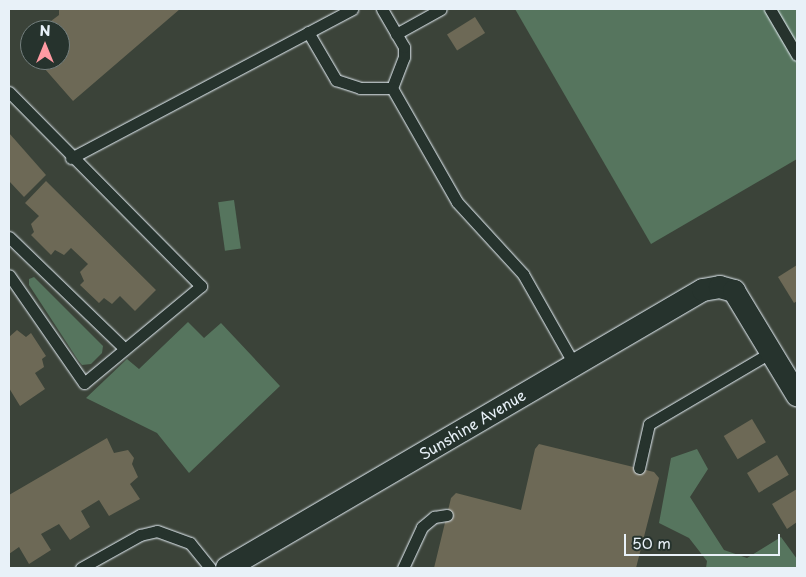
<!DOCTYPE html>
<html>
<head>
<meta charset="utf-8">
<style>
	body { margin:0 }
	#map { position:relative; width:806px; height:577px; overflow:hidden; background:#3b4339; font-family:"Playpen Sans",sans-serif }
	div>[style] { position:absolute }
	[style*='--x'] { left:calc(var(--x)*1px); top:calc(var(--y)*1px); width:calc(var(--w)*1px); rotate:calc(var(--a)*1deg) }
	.green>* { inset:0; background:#56755e; transform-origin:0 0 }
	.building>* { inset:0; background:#6d6956; transform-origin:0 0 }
	.roads { filter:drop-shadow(0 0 1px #e8f1f8) drop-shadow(0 0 1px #e8f1f8) }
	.lane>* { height:11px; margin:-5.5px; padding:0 5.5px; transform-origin:5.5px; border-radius:5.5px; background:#26332d }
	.street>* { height:22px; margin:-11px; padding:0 11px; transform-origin:11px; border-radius:11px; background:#26332d }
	span { translate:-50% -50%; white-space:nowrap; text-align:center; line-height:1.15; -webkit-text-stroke:4.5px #26332d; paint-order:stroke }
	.street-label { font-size:15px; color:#e8f1f8 }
	.frame { position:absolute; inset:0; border:10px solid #e8f1f8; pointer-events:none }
	.north { position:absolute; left:20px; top:20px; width:50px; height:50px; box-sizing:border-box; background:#26332d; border:1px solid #747f7e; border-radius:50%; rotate:0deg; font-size:14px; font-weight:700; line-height:20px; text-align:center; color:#e8f1f8 }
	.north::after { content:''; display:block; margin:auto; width:18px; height:22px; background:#ff9aa2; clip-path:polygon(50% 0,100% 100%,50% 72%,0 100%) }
	.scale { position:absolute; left:624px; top:534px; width:156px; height:22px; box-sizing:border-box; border:2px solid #e8f1f8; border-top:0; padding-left:6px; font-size:15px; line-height:18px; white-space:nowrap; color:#e8f1f8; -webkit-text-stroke:4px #26332d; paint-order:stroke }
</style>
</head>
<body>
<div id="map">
	<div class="green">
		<i style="clip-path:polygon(515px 9px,797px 9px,797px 159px,651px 244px)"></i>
		<i style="left:234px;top:200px;width:49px;height:16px;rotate:82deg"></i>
		<i style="clip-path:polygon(34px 277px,103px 346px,102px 353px,91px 364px,82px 365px,78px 360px,29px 285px,29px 279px)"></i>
		<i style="clip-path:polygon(188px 322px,204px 338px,221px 323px,280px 386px,189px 473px,157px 433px,86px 398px,127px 359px,139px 369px)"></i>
		<i style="clip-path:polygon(697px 449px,708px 469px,690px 497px,724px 550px,747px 558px,781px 537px,797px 559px,797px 568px,706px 568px,707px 561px,689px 538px,659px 523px,671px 458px)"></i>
	</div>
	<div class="building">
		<i style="clip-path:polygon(59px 9px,180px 9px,73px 101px,37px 60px,60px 60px,60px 30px,51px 21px,59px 15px)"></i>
		<i style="left:475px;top:17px;width:19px;height:33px;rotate:58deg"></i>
		<i style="clip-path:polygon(9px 133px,46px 175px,24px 197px,9px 181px)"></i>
		<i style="clip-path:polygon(46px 181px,156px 290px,135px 311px,120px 296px,112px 304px,104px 298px,99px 303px,80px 285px,84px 281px,80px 272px,88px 264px,71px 248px,64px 255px,55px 250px,51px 255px,31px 235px,34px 232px,31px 224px,39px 216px,25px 203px)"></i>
		<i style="clip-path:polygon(797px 265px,797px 301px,794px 303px,778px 277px)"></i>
		<i style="clip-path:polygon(17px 330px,26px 337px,31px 333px,46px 356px,42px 359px,44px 367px,35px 373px,45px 389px,20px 406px,9px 388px,9px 337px)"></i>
		<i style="left:752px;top:419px;width:27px;height:33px;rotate:59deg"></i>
		<i style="clip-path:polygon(107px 438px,114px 453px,128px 450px,134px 458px,132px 464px,138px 477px,130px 484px,140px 499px,109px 516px,99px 500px,81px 511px,90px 527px,70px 540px,59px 524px,41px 534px,51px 550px,29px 564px,19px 547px,9px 554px,9px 495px)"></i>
		<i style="clip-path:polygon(539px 444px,654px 472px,659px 478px,636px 568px,434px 568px,451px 498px,456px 493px,521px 510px,535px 449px)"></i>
		<i style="left:777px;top:455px;width:23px;height:35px;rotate:59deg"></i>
		<i style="clip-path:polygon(797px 489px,797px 522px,787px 529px,772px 504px)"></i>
	</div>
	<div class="roads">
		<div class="lane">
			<i style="--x:770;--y:9;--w:53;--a:59.6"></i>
			<i style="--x:308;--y:32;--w:56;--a:59.7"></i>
			<i style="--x:336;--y:80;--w:25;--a:18"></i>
			<i style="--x:360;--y:88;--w:32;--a:0"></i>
			<i style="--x:392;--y:88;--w:33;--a:-69"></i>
			<i style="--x:404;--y:57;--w:10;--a:-90"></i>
			<i style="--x:404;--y:47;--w:44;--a:-120.1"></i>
			<i style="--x:396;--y:34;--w:51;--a:-29.1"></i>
			<i style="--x:392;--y:88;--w:131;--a:60.3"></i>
			<i style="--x:457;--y:202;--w:98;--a:47.5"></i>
			<i style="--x:523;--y:274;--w:103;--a:60.5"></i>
			<i style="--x:9;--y:92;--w:273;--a:45.3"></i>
			<i style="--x:201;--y:286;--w:152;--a:140.3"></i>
			<i style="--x:84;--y:383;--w:131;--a:-124.8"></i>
			<i style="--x:71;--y:158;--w:318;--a:-27.9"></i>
			<i style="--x:9;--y:237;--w:161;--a:44"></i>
			<i style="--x:639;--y:468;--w:45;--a:-77.2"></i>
			<i style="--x:649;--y:424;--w:142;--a:-30.5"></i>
			<i style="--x:81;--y:568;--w:68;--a:-29.2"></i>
			<i style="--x:140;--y:535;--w:17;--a:-13"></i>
			<i style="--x:157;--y:531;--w:35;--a:20"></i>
			<i style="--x:190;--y:543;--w:32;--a:51"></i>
			<i style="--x:403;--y:568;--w:45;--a:-65.1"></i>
			<i style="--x:422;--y:527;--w:16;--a:-40"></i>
			<i style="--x:434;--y:517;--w:13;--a:-9"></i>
		</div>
		<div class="street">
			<i style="--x:227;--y:568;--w:551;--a:-30.29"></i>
			<i style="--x:703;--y:290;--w:17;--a:-10"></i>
			<i style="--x:720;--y:287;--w:15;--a:16"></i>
			<i style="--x:734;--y:291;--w:122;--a:58.8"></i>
		</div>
	</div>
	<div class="street-label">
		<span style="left:472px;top:424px;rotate:-31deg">Sunshine Avenue</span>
	</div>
	<div class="frame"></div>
	<div class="north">N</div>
	<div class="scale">50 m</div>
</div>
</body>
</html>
